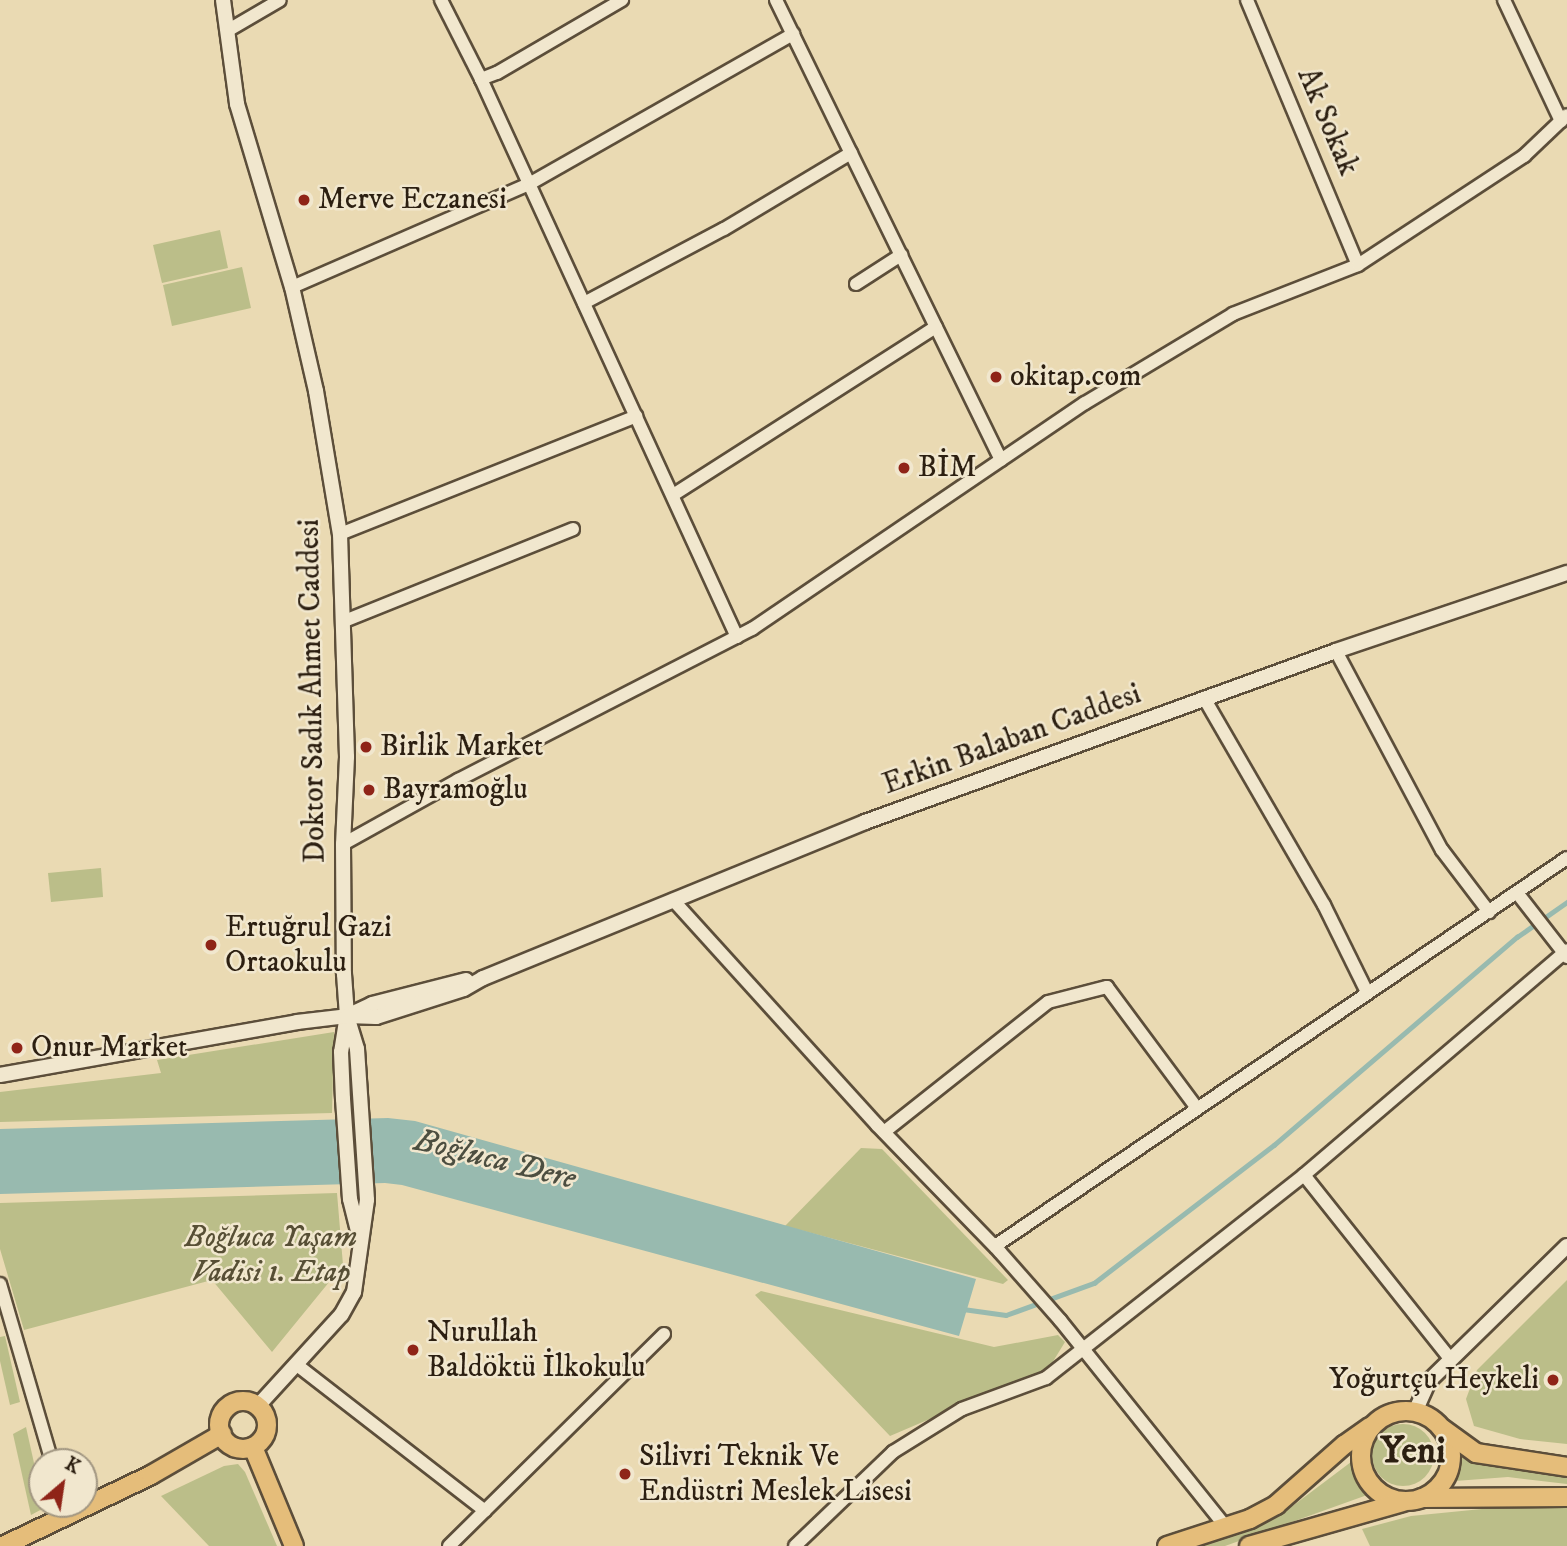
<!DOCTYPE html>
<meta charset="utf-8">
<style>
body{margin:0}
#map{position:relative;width:1567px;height:1546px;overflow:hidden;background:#eadab3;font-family:"IM FELL DW Pica",serif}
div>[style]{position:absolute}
.green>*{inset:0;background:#bbbe89}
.round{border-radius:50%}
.water>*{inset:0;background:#98baaf}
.stream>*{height:4.5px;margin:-2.25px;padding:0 2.25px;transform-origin:2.25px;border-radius:2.25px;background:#98baaf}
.roads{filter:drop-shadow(2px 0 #5c4e3a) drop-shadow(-2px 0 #5c4e3a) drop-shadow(0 2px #5c4e3a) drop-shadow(0 -2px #5c4e3a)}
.minor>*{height:12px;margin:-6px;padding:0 6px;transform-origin:6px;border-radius:6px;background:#f1e7ce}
.tertiary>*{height:14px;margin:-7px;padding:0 7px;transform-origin:7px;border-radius:7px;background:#f1e7ce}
.primary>*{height:18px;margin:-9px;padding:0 9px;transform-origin:9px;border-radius:9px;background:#e5bd7a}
.primary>.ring{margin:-9px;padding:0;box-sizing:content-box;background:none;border:18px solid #e5bd7a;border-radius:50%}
.dots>*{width:19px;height:19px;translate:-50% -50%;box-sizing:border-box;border:4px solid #f1e7ce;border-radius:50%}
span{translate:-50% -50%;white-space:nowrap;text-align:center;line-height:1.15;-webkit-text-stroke:5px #f1e7ce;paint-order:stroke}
.street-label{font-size:30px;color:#2c1f11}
.poi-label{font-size:30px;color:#2c1f11}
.left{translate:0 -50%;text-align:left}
.right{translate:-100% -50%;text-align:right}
.park-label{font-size:30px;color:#574f35;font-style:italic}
.water-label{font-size:32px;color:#4c4e40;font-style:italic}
.district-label{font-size:37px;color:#2c1f11;font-weight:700}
.north{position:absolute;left:28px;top:1448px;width:70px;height:70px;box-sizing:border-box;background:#f1e7ce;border:2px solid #a29782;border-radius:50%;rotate:29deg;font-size:19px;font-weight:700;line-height:28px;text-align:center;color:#2c1f11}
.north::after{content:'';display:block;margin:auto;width:24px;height:32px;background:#8f2418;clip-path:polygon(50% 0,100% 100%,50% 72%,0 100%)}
</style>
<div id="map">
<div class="green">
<i style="clip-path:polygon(220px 230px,228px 268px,162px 283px,153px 245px)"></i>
<i style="clip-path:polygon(242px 267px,251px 308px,172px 326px,163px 285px)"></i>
<i style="clip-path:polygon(101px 868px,103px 897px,51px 902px,48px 873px)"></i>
<i style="clip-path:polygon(334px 1032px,332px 1113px,0 1122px,0 1092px,161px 1073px,157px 1060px)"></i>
<i style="clip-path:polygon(861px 1148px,882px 1149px,1008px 1280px,1003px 1284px,785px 1226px)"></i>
<i style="clip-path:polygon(337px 1193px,343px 1265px,272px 1352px,212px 1280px,24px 1330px,0 1249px,0 1203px)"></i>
<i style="clip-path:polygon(1567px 1280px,1567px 1444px,1520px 1439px,1474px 1426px,1466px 1399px,1477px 1370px)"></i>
<i style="clip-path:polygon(761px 1291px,994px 1347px,1058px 1335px,1065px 1342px,1049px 1368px,890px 1436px,755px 1295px)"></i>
<i style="clip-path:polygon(5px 1336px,20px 1402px,10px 1405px,0 1361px,0 1337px)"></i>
<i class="round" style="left:1372px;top:1424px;width:62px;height:62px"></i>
<i style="clip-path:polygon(26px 1427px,44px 1508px,31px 1515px,13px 1434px)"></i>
<i style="clip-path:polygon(1460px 1456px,1506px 1469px,1567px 1476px,1567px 1484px,1508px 1477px,1455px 1481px)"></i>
<i style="clip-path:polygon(1351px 1462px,1356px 1477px,1370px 1494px,1225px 1546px,1198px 1546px,1278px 1517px)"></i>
<i style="clip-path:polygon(238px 1464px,245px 1472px,277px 1546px,209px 1546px,161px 1496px,224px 1466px)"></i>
<i style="clip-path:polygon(1512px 1506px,1567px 1508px,1567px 1546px,1370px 1546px,1362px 1529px,1411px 1516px)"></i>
</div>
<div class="water">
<i style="clip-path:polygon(388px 1118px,415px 1121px,976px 1279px,959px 1336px,402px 1185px,385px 1183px,0 1194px,0 1129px)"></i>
</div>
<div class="stream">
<i style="left:963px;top:1309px;width:43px;rotate:7.9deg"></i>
<i style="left:1006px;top:1315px;width:94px;rotate:-20deg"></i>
<i style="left:1094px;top:1283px;width:227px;rotate:-37.5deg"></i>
<i style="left:1274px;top:1145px;width:320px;rotate:-40.6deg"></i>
<i style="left:1517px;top:937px;width:61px;rotate:-35deg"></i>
</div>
<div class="roads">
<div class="minor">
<i style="left:441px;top:0;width:89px;rotate:63.1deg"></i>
<i style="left:481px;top:79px;width:614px;rotate:65.36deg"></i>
<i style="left:776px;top:0;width:512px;rotate:63.94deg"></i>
<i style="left:1247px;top:0;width:287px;rotate:67.3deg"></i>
<i style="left:1504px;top:0;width:134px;rotate:64.8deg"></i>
<i style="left:227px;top:31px;width:61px;rotate:-30.3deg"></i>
<i style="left:481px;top:79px;width:17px;rotate:-21deg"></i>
<i style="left:497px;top:73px;width:145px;rotate:-30.3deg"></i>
<i style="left:856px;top:284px;width:54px;rotate:-32.8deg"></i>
<i style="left:292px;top:287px;width:258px;rotate:-23.5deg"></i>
<i style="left:529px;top:184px;width:304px;rotate:-29.6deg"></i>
<i style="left:584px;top:303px;width:158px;rotate:-27.9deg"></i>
<i style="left:724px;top:229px;width:148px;rotate:-30.9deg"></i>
<i style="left:673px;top:495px;width:312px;rotate:-32.6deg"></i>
<i style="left:340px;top:534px;width:319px;rotate:-21.7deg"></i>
<i style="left:342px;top:622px;width:249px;rotate:-21.9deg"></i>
<i style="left:1336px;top:651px;width:225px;rotate:62deg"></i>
<i style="left:1442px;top:850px;width:78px;rotate:52.8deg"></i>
<i style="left:1204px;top:698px;width:239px;rotate:59.9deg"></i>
<i style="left:1324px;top:905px;width:97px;rotate:63.7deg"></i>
<i style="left:343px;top:844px;width:132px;rotate:-29.1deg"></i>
<i style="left:458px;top:780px;width:331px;rotate:-27.2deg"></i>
<i style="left:752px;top:629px;width:402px;rotate:-34.2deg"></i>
<i style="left:1085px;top:403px;width:173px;rotate:-31deg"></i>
<i style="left:1233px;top:314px;width:134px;rotate:-21.4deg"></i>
<i style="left:1358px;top:265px;width:199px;rotate:-33.3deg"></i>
<i style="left:1524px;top:156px;width:59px;rotate:-43.6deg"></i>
<i style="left:1518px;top:894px;width:80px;rotate:52.1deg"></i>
<i style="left:673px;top:900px;width:304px;rotate:47.8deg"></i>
<i style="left:877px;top:1125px;width:177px;rotate:45.9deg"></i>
<i style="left:1000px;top:1252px;width:91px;rotate:48.6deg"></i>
<i style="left:1060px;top:1320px;width:265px;rotate:51.3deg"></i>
<i style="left:884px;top:1132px;width:209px;rotate:-38.4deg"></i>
<i style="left:1048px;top:1002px;width:61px;rotate:-14.3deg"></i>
<i style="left:1107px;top:987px;width:151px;rotate:53.4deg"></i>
<i style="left:1304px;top:1175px;width:236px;rotate:51.5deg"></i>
<i style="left:995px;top:1246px;width:691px;rotate:-34.15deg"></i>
<i style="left:0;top:1284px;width:185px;rotate:73.7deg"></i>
<i style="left:297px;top:1365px;width:238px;rotate:37.8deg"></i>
<i style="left:449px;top:1546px;width:302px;rotate:-44.6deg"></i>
<i style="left:795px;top:1546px;width:136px;rotate:-43.8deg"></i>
<i style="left:893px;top:1452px;width:81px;rotate:-31.9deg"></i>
<i style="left:962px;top:1409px;width:90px;rotate:-20.3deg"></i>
<i style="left:1046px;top:1378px;width:328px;rotate:-38.2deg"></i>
<i style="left:1304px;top:1175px;width:346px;rotate:-40.5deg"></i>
</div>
<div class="tertiary">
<i style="left:223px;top:0;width:105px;rotate:82.3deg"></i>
<i style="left:237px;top:104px;width:191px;rotate:73.3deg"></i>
<i style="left:292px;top:287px;width:107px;rotate:77deg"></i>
<i style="left:316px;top:391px;width:145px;rotate:80.5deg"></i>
<i style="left:340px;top:534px;width:223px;rotate:88.2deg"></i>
<i style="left:347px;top:757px;width:87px;rotate:92.6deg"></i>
<i style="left:343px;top:844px;width:130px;rotate:89.6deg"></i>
<i style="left:344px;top:974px;width:42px;rotate:85.9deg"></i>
<i style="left:347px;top:1016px;width:34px;rotate:73deg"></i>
<i style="left:357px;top:1049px;width:151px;rotate:86.2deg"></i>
<i style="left:367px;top:1200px;width:93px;rotate:98deg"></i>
<i style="left:354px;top:1292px;width:26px;rotate:119deg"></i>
<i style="left:341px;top:1315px;width:123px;rotate:132.4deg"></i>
<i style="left:351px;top:1014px;width:23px;rotate:-25deg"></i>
<i style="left:372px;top:1004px;width:97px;rotate:-14.3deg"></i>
<i style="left:346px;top:1021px;width:31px;rotate:99deg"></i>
<i style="left:341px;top:1052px;width:47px;rotate:87.6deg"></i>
<i style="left:343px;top:1099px;width:100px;rotate:86deg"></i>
<i style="left:350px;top:1199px;width:38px;rotate:76deg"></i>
<i style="left:0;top:1075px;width:302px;rotate:-10.1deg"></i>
<i style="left:297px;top:1022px;width:50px;rotate:-6.8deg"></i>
<i style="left:347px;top:1016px;width:29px;rotate:2deg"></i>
<i style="left:376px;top:1017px;width:92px;rotate:-17.7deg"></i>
<i style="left:464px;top:989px;width:22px;rotate:-30deg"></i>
<i style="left:483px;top:978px;width:413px;rotate:-22.2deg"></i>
<i style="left:865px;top:822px;width:501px;rotate:-19.95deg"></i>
<i style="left:1336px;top:651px;width:244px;rotate:-18.7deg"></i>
<i style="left:1415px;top:1412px;width:34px;rotate:-66deg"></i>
<i style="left:1429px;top:1381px;width:193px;rotate:-44.4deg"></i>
</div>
<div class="primary">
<i class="ring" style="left:219px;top:1401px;width:30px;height:30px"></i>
<i class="ring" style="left:1361px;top:1411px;width:72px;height:72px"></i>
<i style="left:1443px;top:1429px;width:41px;rotate:36deg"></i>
<i style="left:1476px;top:1453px;width:92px;rotate:8.7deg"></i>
<i style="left:253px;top:1447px;width:107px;rotate:67.5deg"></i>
<i style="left:1422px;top:1498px;width:145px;rotate:-0.4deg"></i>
<i style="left:3px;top:1546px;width:164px;rotate:-25.6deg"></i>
<i style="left:151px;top:1475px;width:82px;rotate:-30deg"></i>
<i style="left:1167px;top:1546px;width:87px;rotate:-18deg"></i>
<i style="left:1250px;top:1519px;width:30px;rotate:-28deg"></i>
<i style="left:1276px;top:1505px;width:91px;rotate:-41.4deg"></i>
<i style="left:1344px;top:1445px;width:32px;rotate:-35deg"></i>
<i style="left:1249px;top:1546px;width:160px;rotate:-15.9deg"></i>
</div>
</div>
<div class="dots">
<i style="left:304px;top:200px;background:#8f2418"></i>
<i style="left:996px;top:377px;background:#8f2418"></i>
<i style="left:904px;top:468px;background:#8f2418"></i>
<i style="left:366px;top:747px;background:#8f2418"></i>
<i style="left:369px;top:790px;background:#8f2418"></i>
<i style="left:211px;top:945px;background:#8f2418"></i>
<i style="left:17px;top:1048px;background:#8f2418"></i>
<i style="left:413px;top:1350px;background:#8f2418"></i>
<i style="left:1553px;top:1380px;background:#8f2418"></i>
<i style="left:625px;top:1474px;background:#8f2418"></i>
</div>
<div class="street-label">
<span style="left:1327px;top:122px;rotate:67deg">Ak Sokak</span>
<span style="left:313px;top:691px;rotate:-91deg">Doktor Sadık Ahmet Caddesi</span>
<span style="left:1012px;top:740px;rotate:-20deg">Erkin Balaban Caddesi</span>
</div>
<div class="poi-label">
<span class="left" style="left:318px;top:200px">Merve Eczanesi</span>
<span class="left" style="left:1010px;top:377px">okitap.com</span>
<span class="left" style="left:918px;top:468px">BİM</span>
<span class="left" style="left:380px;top:747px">Birlik Market</span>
<span class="left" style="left:383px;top:790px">Bayramoğlu</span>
<span class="left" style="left:225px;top:945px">Ertuğrul Gazi<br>Ortaokulu</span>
<span class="left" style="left:31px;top:1048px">Onur Market</span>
<span class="left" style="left:427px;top:1350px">Nurullah<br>Baldöktü İlkokulu</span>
<span class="right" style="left:1539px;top:1380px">Yoğurtçu Heykeli</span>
<span class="left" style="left:639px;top:1474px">Silivri Teknik Ve<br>Endüstri Meslek Lisesi</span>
</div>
<div class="park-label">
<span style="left:271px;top:1255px">Boğluca Yaşam<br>Vadisi 1. Etap</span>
</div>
<div class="water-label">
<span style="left:495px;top:1160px;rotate:14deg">Boğluca Dere</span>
</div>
<div class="district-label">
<span style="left:1413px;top:1452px">Yeni</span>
</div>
<div class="north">K</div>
</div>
